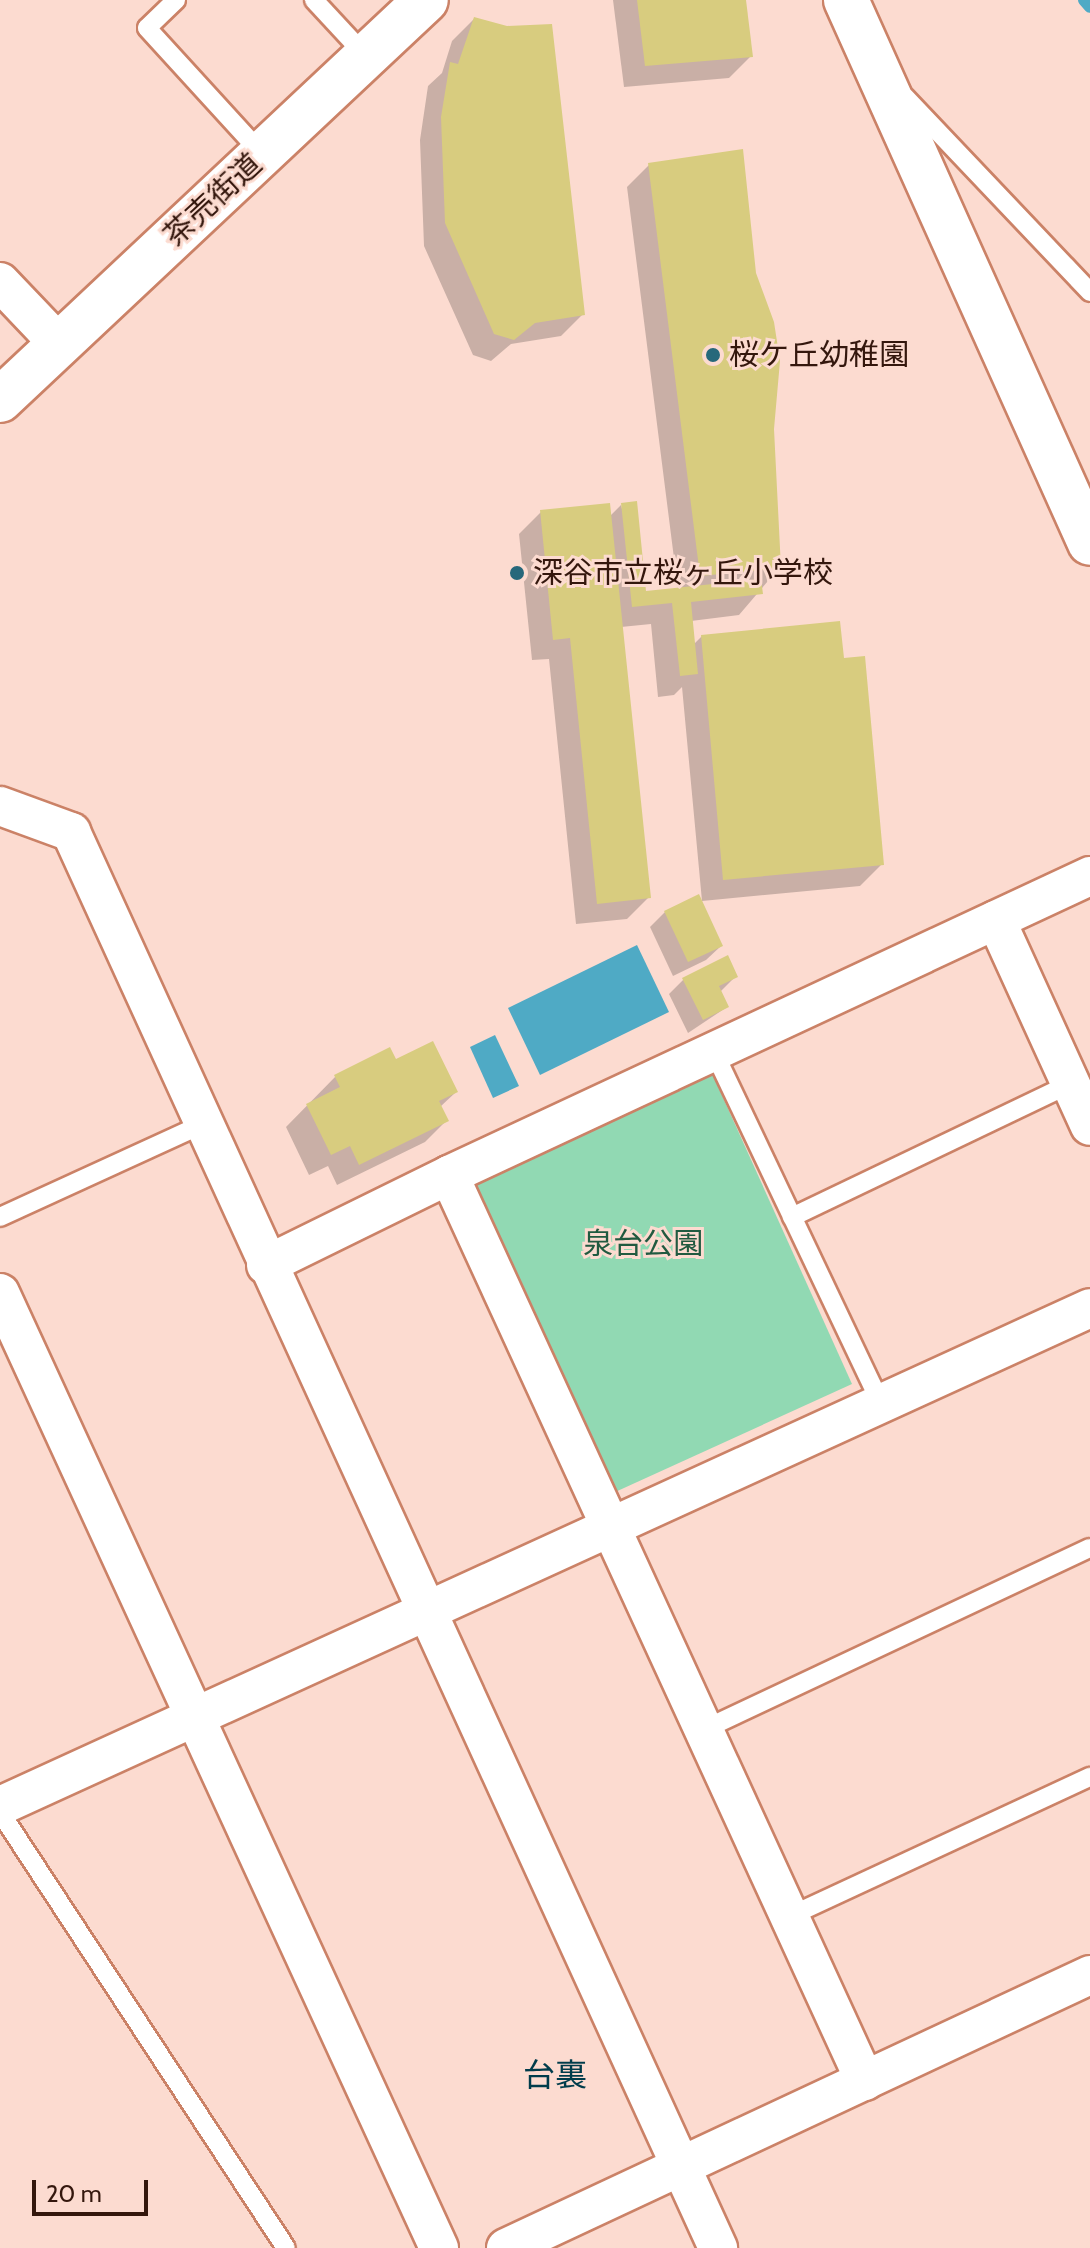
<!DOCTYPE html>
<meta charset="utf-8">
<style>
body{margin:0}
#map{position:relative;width:1090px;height:2248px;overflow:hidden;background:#fcdbd0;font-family:Cabin,"Noto Sans JP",sans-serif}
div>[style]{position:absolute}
.green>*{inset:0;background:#91d9b3}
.water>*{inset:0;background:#4faac5}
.shadow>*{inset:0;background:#0003}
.stream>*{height:12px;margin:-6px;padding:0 6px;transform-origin:6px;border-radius:6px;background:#4faac5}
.building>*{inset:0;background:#d8cc7f}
.roads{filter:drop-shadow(2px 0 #cb8267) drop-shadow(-2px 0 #cb8267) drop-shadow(0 2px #cb8267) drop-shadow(0 -2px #cb8267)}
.service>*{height:18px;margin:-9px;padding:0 9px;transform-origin:9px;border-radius:9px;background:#fff}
.minor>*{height:38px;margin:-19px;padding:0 19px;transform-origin:19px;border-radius:19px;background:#fff}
.tertiary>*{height:44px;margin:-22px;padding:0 22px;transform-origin:22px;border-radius:22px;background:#fff}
.dots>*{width:22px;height:22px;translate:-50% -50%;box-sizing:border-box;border:4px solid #fcdbd0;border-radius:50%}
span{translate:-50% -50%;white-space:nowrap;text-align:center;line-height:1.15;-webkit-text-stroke:6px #fcdbd0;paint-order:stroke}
.street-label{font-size:30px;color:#34170d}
.poi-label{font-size:30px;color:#34170d}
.left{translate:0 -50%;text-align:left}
.park-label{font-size:30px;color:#215a40}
.neighbourhood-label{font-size:32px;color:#003c4b}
.scale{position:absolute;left:32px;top:2180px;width:116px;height:36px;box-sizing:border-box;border:4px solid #34170d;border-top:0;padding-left:10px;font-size:24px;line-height:28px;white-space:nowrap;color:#34170d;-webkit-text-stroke:6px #fcdbd0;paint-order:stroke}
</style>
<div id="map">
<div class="green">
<i style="clip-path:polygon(707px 1062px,852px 1384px,613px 1493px,466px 1183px)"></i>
</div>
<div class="water">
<i style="clip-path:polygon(637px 945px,669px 1012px,540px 1075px,508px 1008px)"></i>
<i style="clip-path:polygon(495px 1035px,519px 1086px,493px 1098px,470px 1047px)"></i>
</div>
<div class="shadow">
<i style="clip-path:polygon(613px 0,744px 0,751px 56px,729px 78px,624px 87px)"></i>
<i style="clip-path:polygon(474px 19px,582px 315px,561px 336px,511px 344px,491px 361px,473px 355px,424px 246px,420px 140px,428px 86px,442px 73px,452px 41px)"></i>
<i style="clip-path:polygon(649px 165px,772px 429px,779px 568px,739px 615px,691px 621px,693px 645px,702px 636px,842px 661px,881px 865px,860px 886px,702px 901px,682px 687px,674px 695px,658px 697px,651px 624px,621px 627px,649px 897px,627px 919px,576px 924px,549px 659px,532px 660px,519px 534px,541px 512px,609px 517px,621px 505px,644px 593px,678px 590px,627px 187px)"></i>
<i style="clip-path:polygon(665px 912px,721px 946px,706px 960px,673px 976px,650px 927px)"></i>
<i style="clip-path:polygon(736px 976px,720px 992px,727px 1007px,688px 1033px,669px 994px,684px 979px)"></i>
<i style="clip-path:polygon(395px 1062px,456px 1092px,440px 1107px,446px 1121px,425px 1142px,337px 1185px,328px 1166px,309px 1175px,286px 1127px,335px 1077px)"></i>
</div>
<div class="stream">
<i style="left:1084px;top:0;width:9px;rotate:49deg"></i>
</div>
<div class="building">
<i style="clip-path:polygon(637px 0,746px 0,753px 57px,645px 66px)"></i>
<i style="clip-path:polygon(474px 17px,507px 26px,552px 24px,585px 315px,535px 323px,514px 340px,494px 334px,445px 223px,441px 117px,450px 62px,458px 64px)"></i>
<i style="clip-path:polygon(743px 149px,756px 273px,774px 322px,780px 361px,774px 429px,781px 568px,700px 576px,648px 163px)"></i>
<i style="clip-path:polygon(637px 501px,646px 591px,761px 579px,763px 594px,691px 602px,698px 674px,680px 676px,672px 603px,632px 607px,621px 503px)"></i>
<i style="clip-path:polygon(610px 503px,651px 898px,597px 904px,570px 638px,553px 640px,540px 510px)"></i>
<i style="clip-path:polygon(840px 621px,844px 658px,865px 656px,884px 865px,723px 880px,701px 635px)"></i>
<i style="clip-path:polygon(699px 894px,723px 946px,688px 962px,664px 911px)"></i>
<i style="clip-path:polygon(728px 955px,738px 977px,719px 986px,729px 1007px,703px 1020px,682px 978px)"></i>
<i style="clip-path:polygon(433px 1041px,458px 1092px,439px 1101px,449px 1121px,359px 1165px,350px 1146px,331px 1155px,306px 1104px,340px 1087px,334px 1075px,390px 1047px,396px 1059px)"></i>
</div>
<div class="roads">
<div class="service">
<i style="left:176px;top:0;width:40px;rotate:136deg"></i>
<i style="left:147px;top:28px;width:171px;rotate:47.6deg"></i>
<i style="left:314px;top:0;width:76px;rotate:47.1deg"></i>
<i style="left:905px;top:97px;width:269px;rotate:46.5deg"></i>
<i style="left:713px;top:1050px;width:392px;rotate:64.6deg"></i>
<i style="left:0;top:1217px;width:223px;rotate:-24.6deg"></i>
<i style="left:792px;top:1217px;width:308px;rotate:-25.6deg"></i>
<i style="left:705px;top:1729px;width:425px;rotate:-25.2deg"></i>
<i style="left:0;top:1812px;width:521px;rotate:56.74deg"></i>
<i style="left:790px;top:1916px;width:331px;rotate:-24.9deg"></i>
</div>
<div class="minor">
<i style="left:0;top:282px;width:84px;rotate:46.4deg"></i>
<i style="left:0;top:806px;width:76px;rotate:20.1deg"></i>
<i style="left:71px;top:832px;width:1557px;rotate:65.44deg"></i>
<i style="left:996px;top:920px;width:226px;rotate:65.5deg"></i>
<i style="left:449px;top:1175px;width:997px;rotate:65.34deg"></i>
<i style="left:266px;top:1265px;width:204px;rotate:-26.2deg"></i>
<i style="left:449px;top:1175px;width:707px;rotate:-25.01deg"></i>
<i style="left:0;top:1293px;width:1051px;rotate:65.31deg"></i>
<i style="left:0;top:1806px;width:1198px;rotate:-24.55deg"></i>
<i style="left:506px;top:2248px;width:645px;rotate:-25.05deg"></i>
</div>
<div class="tertiary">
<i style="left:846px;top:0;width:595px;rotate:65.8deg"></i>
<i style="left:0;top:400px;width:584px;rotate:-43.2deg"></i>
</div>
</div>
<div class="dots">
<i style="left:713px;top:355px;background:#27687b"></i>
<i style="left:517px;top:573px;background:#27687b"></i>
</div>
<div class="street-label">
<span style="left:213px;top:200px;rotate:-43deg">茶売街道</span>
</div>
<div class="poi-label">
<span class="left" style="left:729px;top:355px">桜ケ丘幼稚園</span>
<span class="left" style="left:533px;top:573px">深谷市立桜ヶ丘小学校</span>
</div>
<div class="park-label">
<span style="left:643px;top:1244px">泉台公園</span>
</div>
<div class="neighbourhood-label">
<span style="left:555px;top:2075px">台裏</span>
</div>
<div class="scale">20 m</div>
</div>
